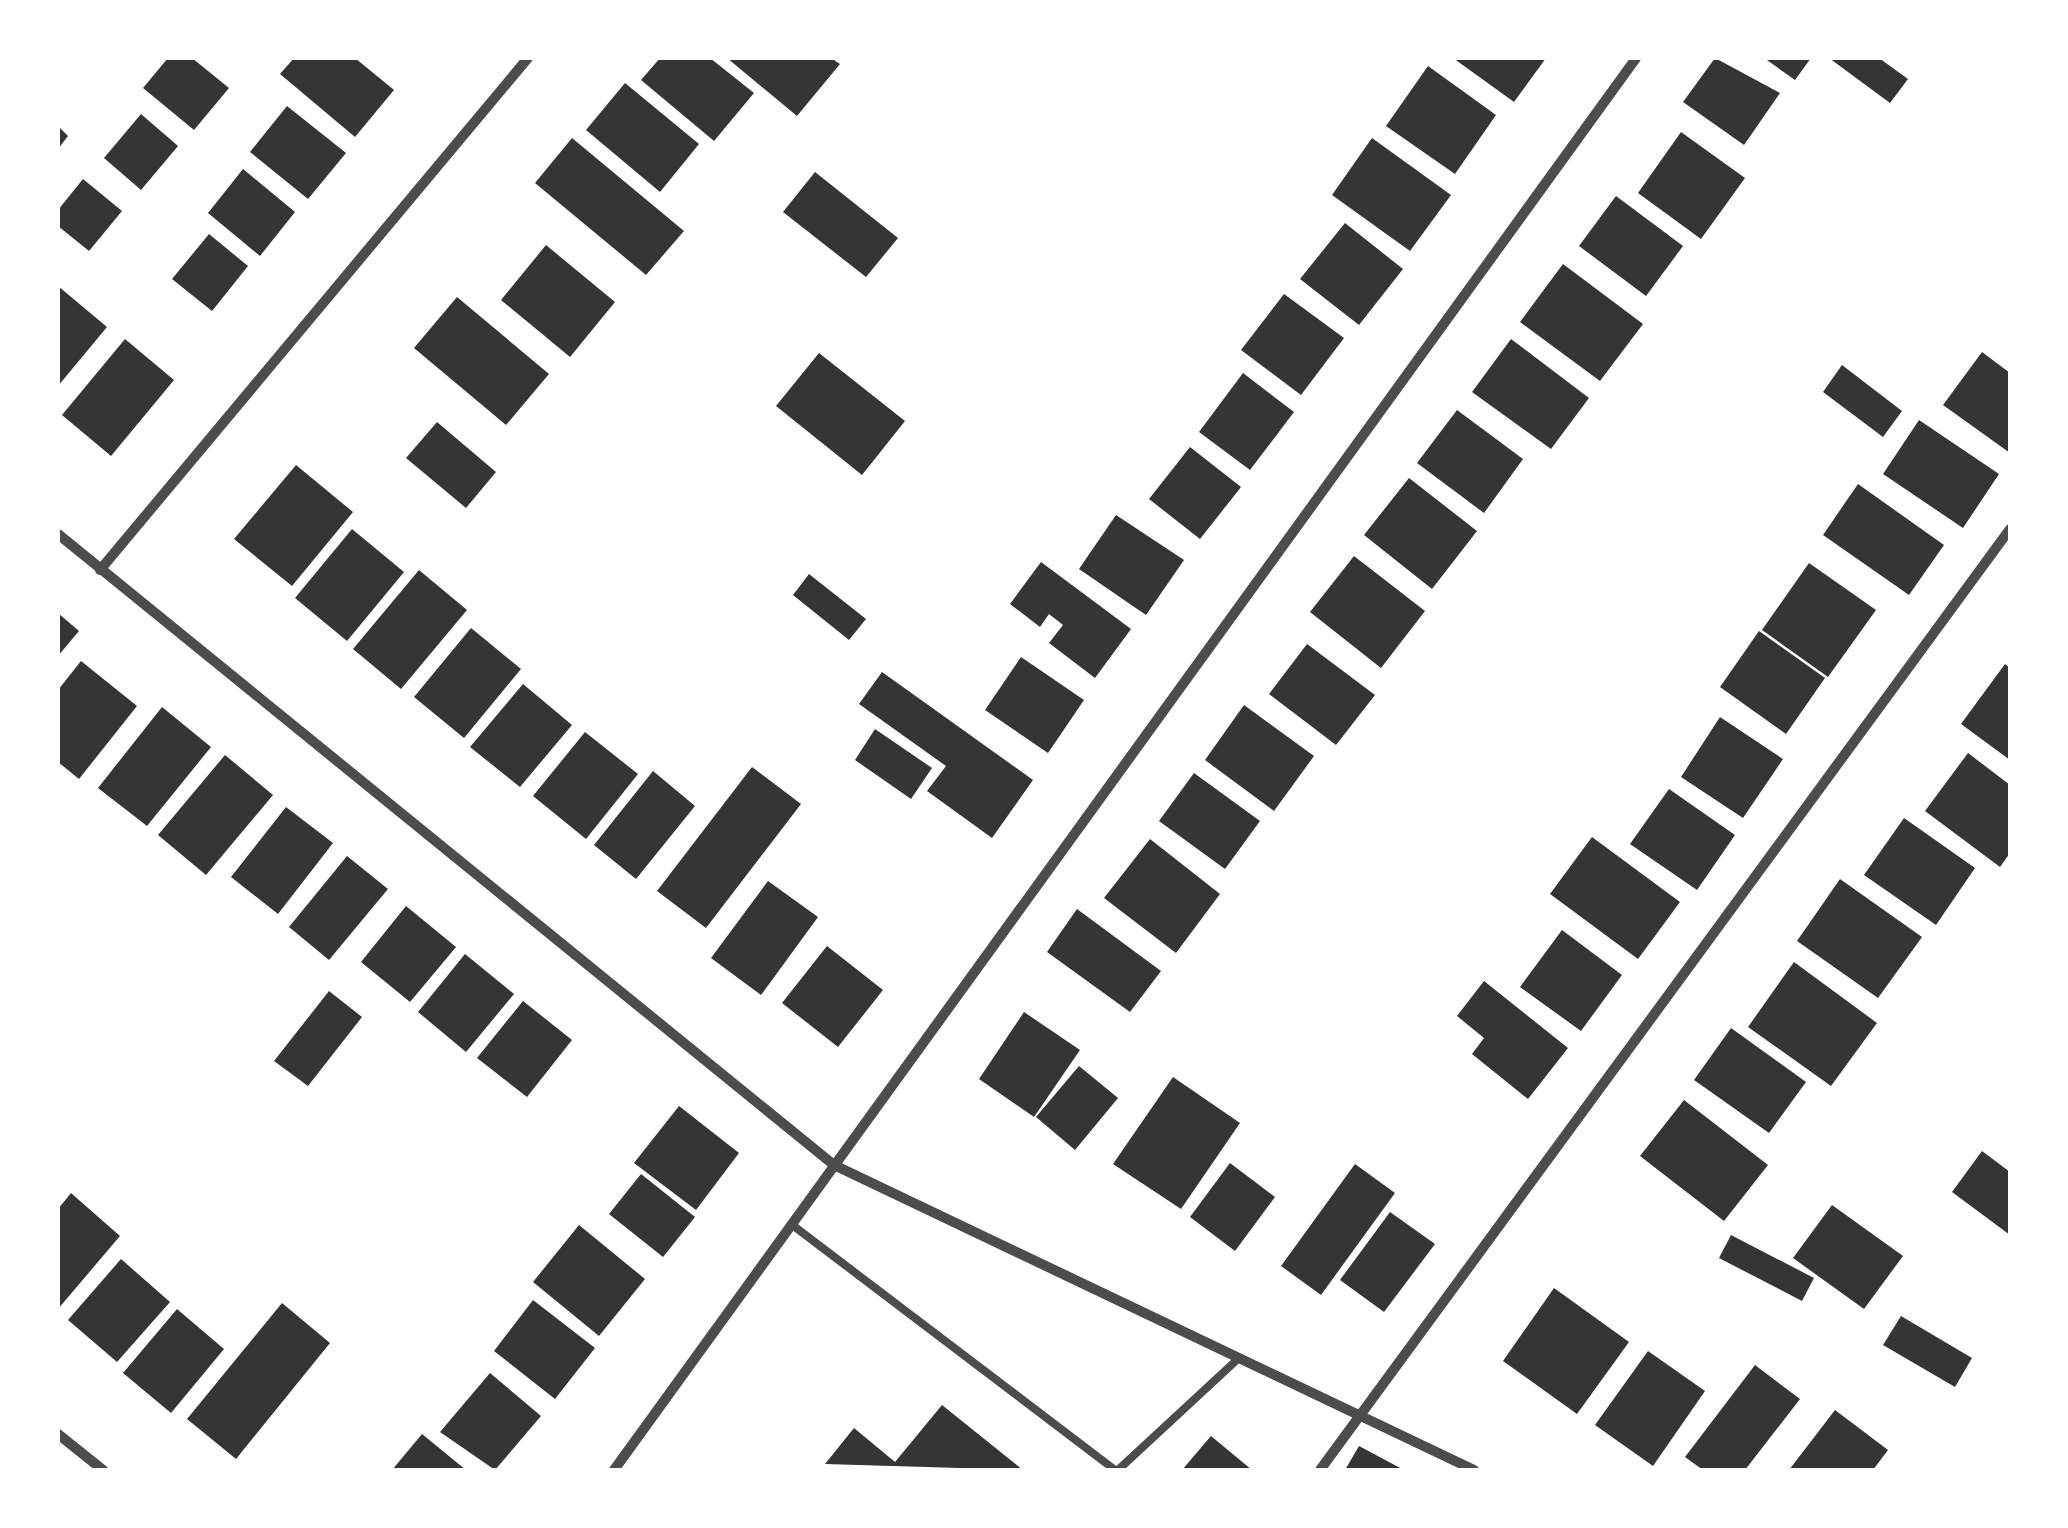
<!DOCTYPE html>
<style>
body{margin:0}
#map{position:relative;width:2068px;height:1528px;overflow:hidden;background:#fff;font-family:Rubik,sans-serif}
div>[style]{position:absolute}
.building>*{inset:0;background:#353535}
.service>*{height:8px;margin:-4px;padding:0 4px;transform-origin:4px;border-radius:4px;background:#4c4c4c}
.minor>*{height:10px;margin:-5px;padding:0 5px;transform-origin:5px;border-radius:5px;background:#4c4c4c}
span{translate:-50% -50%;white-space:nowrap;text-align:center;line-height:1.15;-webkit-text-stroke:10px #fff;paint-order:stroke}
.frame{position:absolute;inset:0;border:60px solid #fff;pointer-events:none}
</style>
<div id="map">
<div class="building">
<i style="clip-path:polygon(168px 58px,192px 58px,229px 88px,194px 130px,143px 88px)"></i>
<i style="clip-path:polygon(294px 58px,355px 58px,394px 90px,355px 137px,280px 74px)"></i>
<i style="clip-path:polygon(660px 58px,710px 58px,754px 93px,714px 141px,641px 80px)"></i>
<i style="clip-path:polygon(727px 58px,831px 58px,840px 64px,797px 116px)"></i>
<i style="clip-path:polygon(1453px 58px,1546px 58px,1514px 102px)"></i>
<i style="clip-path:polygon(1715px 58px,1780px 93px,1744px 145px,1683px 102px)"></i>
<i style="clip-path:polygon(1764px 58px,1811px 58px,1795px 80px)"></i>
<i style="clip-path:polygon(1829px 58px,1879px 58px,1908px 79px,1890px 103px)"></i>
<i style="clip-path:polygon(1428px 66px,1496px 115px,1455px 174px,1386px 126px)"></i>
<i style="clip-path:polygon(625px 83px,699px 144px,660px 192px,586px 130px)"></i>
<i style="clip-path:polygon(287px 106px,346px 153px,308px 199px,250px 152px)"></i>
<i style="clip-path:polygon(141px 114px,178px 146px,141px 190px,104px 158px)"></i>
<i style="clip-path:polygon(58px 126px,68px 136px,58px 149px)"></i>
<i style="clip-path:polygon(1681px 132px,1745px 178px,1701px 239px,1638px 193px)"></i>
<i style="clip-path:polygon(572px 138px,684px 231px,646px 275px,535px 183px)"></i>
<i style="clip-path:polygon(1372px 138px,1451px 195px,1410px 251px,1332px 195px)"></i>
<i style="clip-path:polygon(243px 169px,295px 212px,260px 256px,208px 213px)"></i>
<i style="clip-path:polygon(815px 172px,898px 238px,866px 277px,783px 212px)"></i>
<i style="clip-path:polygon(83px 179px,122px 211px,89px 251px,58px 226px,58px 210px)"></i>
<i style="clip-path:polygon(1616px 196px,1683px 246px,1646px 296px,1579px 246px)"></i>
<i style="clip-path:polygon(1345px 223px,1403px 269px,1359px 325px,1300px 279px)"></i>
<i style="clip-path:polygon(209px 234px,248px 266px,212px 311px,172px 279px)"></i>
<i style="clip-path:polygon(546px 245px,615px 302px,570px 357px,501px 300px)"></i>
<i style="clip-path:polygon(1563px 264px,1643px 324px,1600px 381px,1520px 322px)"></i>
<i style="clip-path:polygon(58px 286px,107px 327px,58px 386px)"></i>
<i style="clip-path:polygon(1284px 294px,1344px 338px,1301px 395px,1241px 350px)"></i>
<i style="clip-path:polygon(457px 297px,549px 374px,506px 425px,414px 348px)"></i>
<i style="clip-path:polygon(125px 339px,174px 380px,111px 456px,62px 415px)"></i>
<i style="clip-path:polygon(1511px 339px,1589px 398px,1551px 449px,1472px 392px)"></i>
<i style="clip-path:polygon(1982px 352px,2010px 373px,2010px 453px,1943px 405px)"></i>
<i style="clip-path:polygon(819px 353px,905px 421px,862px 475px,776px 406px)"></i>
<i style="clip-path:polygon(1842px 365px,1902px 411px,1883px 437px,1823px 392px)"></i>
<i style="clip-path:polygon(1243px 373px,1294px 412px,1250px 470px,1199px 432px)"></i>
<i style="clip-path:polygon(1457px 410px,1523px 459px,1484px 513px,1417px 463px)"></i>
<i style="clip-path:polygon(1919px 420px,1999px 474px,1963px 528px,1883px 474px)"></i>
<i style="clip-path:polygon(437px 422px,496px 472px,466px 508px,406px 458px)"></i>
<i style="clip-path:polygon(1190px 447px,1241px 487px,1200px 539px,1149px 499px)"></i>
<i style="clip-path:polygon(296px 465px,353px 512px,292px 586px,234px 539px)"></i>
<i style="clip-path:polygon(1409px 478px,1477px 531px,1432px 589px,1364px 535px)"></i>
<i style="clip-path:polygon(1858px 484px,1944px 545px,1909px 595px,1823px 535px)"></i>
<i style="clip-path:polygon(1116px 515px,1184px 560px,1146px 615px,1079px 569px)"></i>
<i style="clip-path:polygon(352px 529px,404px 572px,347px 641px,295px 598px)"></i>
<i style="clip-path:polygon(1354px 556px,1425px 611px,1381px 668px,1310px 612px)"></i>
<i style="clip-path:polygon(1041px 562px,1131px 629px,1095px 678px,1049px 643px,1063px 625px,1049px 614px,1040px 627px,1010px 604px)"></i>
<i style="clip-path:polygon(1809px 563px,1876px 610px,1828px 677px,1762px 630px)"></i>
<i style="clip-path:polygon(419px 570px,467px 610px,401px 689px,353px 649px)"></i>
<i style="clip-path:polygon(809px 574px,866px 619px,849px 640px,793px 595px)"></i>
<i style="clip-path:polygon(58px 613px,79px 631px,58px 656px)"></i>
<i style="clip-path:polygon(471px 628px,521px 669px,464px 738px,414px 697px)"></i>
<i style="clip-path:polygon(1759px 631px,1825px 678px,1786px 734px,1720px 687px)"></i>
<i style="clip-path:polygon(1307px 644px,1375px 695px,1336px 745px,1269px 694px)"></i>
<i style="clip-path:polygon(1021px 657px,1084px 700px,1048px 753px,985px 710px)"></i>
<i style="clip-path:polygon(81px 661px,137px 706px,79px 779px,58px 762px,58px 690px)"></i>
<i style="clip-path:polygon(2005px 664px,2010px 668px,2010px 760px,1961px 724px)"></i>
<i style="clip-path:polygon(882px 672px,1033px 780px,992px 838px,927px 791px,946px 766px,859px 704px)"></i>
<i style="clip-path:polygon(523px 684px,572px 725px,520px 787px,470px 747px)"></i>
<i style="clip-path:polygon(1244px 705px,1314px 756px,1274px 811px,1205px 760px)"></i>
<i style="clip-path:polygon(162px 707px,211px 747px,147px 826px,98px 788px)"></i>
<i style="clip-path:polygon(1720px 717px,1783px 759px,1743px 818px,1681px 777px)"></i>
<i style="clip-path:polygon(875px 729px,932px 768px,911px 799px,855px 760px)"></i>
<i style="clip-path:polygon(585px 732px,638px 774px,586px 839px,533px 796px)"></i>
<i style="clip-path:polygon(1968px 753px,2010px 785px,2010px 853px,2000px 867px,1925px 811px)"></i>
<i style="clip-path:polygon(225px 755px,273px 795px,206px 875px,158px 835px)"></i>
<i style="clip-path:polygon(752px 767px,801px 804px,706px 928px,657px 891px)"></i>
<i style="clip-path:polygon(653px 771px,695px 806px,636px 879px,594px 845px)"></i>
<i style="clip-path:polygon(1194px 773px,1260px 821px,1225px 869px,1159px 821px)"></i>
<i style="clip-path:polygon(1669px 789px,1735px 835px,1697px 890px,1630px 844px)"></i>
<i style="clip-path:polygon(286px 807px,333px 843px,278px 914px,231px 877px)"></i>
<i style="clip-path:polygon(1904px 818px,1975px 868px,1936px 925px,1864px 875px)"></i>
<i style="clip-path:polygon(1592px 837px,1680px 902px,1638px 959px,1550px 894px)"></i>
<i style="clip-path:polygon(1150px 839px,1220px 894px,1176px 953px,1104px 898px)"></i>
<i style="clip-path:polygon(347px 856px,388px 889px,329px 960px,289px 927px)"></i>
<i style="clip-path:polygon(1840px 879px,1922px 937px,1878px 998px,1797px 941px)"></i>
<i style="clip-path:polygon(768px 881px,818px 917px,761px 995px,711px 958px)"></i>
<i style="clip-path:polygon(406px 906px,456px 947px,410px 1002px,361px 962px)"></i>
<i style="clip-path:polygon(1077px 909px,1161px 971px,1130px 1012px,1047px 952px)"></i>
<i style="clip-path:polygon(1562px 930px,1622px 975px,1581px 1031px,1520px 987px)"></i>
<i style="clip-path:polygon(827px 946px,883px 990px,838px 1047px,782px 1003px)"></i>
<i style="clip-path:polygon(465px 954px,514px 994px,466px 1052px,418px 1012px)"></i>
<i style="clip-path:polygon(1794px 962px,1877px 1023px,1831px 1086px,1748px 1027px)"></i>
<i style="clip-path:polygon(1484px 981px,1568px 1048px,1528px 1099px,1472px 1054px,1484px 1038px,1457px 1016px)"></i>
<i style="clip-path:polygon(329px 991px,362px 1017px,308px 1086px,274px 1061px)"></i>
<i style="clip-path:polygon(523px 1001px,572px 1040px,527px 1097px,477px 1058px)"></i>
<i style="clip-path:polygon(1024px 1012px,1080px 1050px,1034px 1117px,979px 1079px)"></i>
<i style="clip-path:polygon(1731px 1028px,1806px 1082px,1769px 1133px,1694px 1080px)"></i>
<i style="clip-path:polygon(1079px 1066px,1118px 1098px,1075px 1150px,1036px 1117px)"></i>
<i style="clip-path:polygon(1173px 1077px,1240px 1123px,1181px 1209px,1113px 1164px)"></i>
<i style="clip-path:polygon(1684px 1100px,1768px 1165px,1724px 1221px,1640px 1156px)"></i>
<i style="clip-path:polygon(679px 1106px,739px 1153px,696px 1210px,634px 1163px)"></i>
<i style="clip-path:polygon(1982px 1151px,2010px 1172px,2010px 1235px,1952px 1192px)"></i>
<i style="clip-path:polygon(1230px 1163px,1275px 1197px,1235px 1251px,1190px 1217px)"></i>
<i style="clip-path:polygon(1355px 1164px,1395px 1193px,1321px 1295px,1281px 1266px)"></i>
<i style="clip-path:polygon(641px 1174px,695px 1217px,663px 1257px,609px 1214px)"></i>
<i style="clip-path:polygon(71px 1193px,120px 1236px,58px 1309px,58px 1209px)"></i>
<i style="clip-path:polygon(1832px 1205px,1903px 1256px,1864px 1309px,1793px 1258px)"></i>
<i style="clip-path:polygon(1390px 1212px,1435px 1244px,1384px 1312px,1340px 1280px)"></i>
<i style="clip-path:polygon(579px 1225px,645px 1279px,599px 1336px,533px 1282px)"></i>
<i style="clip-path:polygon(1731px 1235px,1814px 1278px,1802px 1301px,1719px 1258px)"></i>
<i style="clip-path:polygon(121px 1259px,170px 1302px,117px 1362px,68px 1320px)"></i>
<i style="clip-path:polygon(1554px 1288px,1629px 1342px,1577px 1414px,1503px 1361px)"></i>
<i style="clip-path:polygon(533px 1300px,595px 1348px,555px 1399px,494px 1351px)"></i>
<i style="clip-path:polygon(282px 1303px,330px 1343px,236px 1459px,187px 1419px)"></i>
<i style="clip-path:polygon(177px 1309px,224px 1349px,171px 1413px,123px 1373px)"></i>
<i style="clip-path:polygon(1901px 1316px,1972px 1358px,1955px 1387px,1883px 1345px)"></i>
<i style="clip-path:polygon(1648px 1351px,1705px 1391px,1653px 1466px,1595px 1425px)"></i>
<i style="clip-path:polygon(1755px 1365px,1800px 1399px,1745px 1470px,1703px 1470px,1685px 1457px)"></i>
<i style="clip-path:polygon(490px 1373px,541px 1416px,495px 1470px,440px 1432px)"></i>
<i style="clip-path:polygon(942px 1405px,1023px 1470px,825px 1464px,854px 1428px,895px 1462px)"></i>
<i style="clip-path:polygon(1835px 1410px,1888px 1450px,1873px 1470px,1789px 1470px)"></i>
<i style="clip-path:polygon(422px 1434px,466px 1470px,392px 1470px)"></i>
<i style="clip-path:polygon(1211px 1436px,1252px 1470px,1182px 1470px)"></i>
<i style="clip-path:polygon(1359px 1446px,1404px 1470px,1345px 1470px)"></i>
</div>
<div class="service">
<i style="left:791px;top:1224px;width:407px;rotate:37.2deg"></i>
<i style="left:1118px;top:1470px;width:165px;rotate:-42.8deg"></i>
</div>
<div class="minor">
<i style="left:58px;top:534px;width:1000px;rotate:39.12deg"></i>
<i style="left:834px;top:1165px;width:709px;rotate:25.48deg"></i>
<i style="left:100px;top:570px;width:667px;rotate:-50.11deg"></i>
<i style="left:58px;top:1434px;width:58px;rotate:38.7deg"></i>
<i style="left:614px;top:1470px;width:1743px;rotate:-54.1deg"></i>
<i style="left:1320px;top:1470px;width:1167px;rotate:-53.75deg"></i>
</div>
<div class="frame"></div>
</div>
